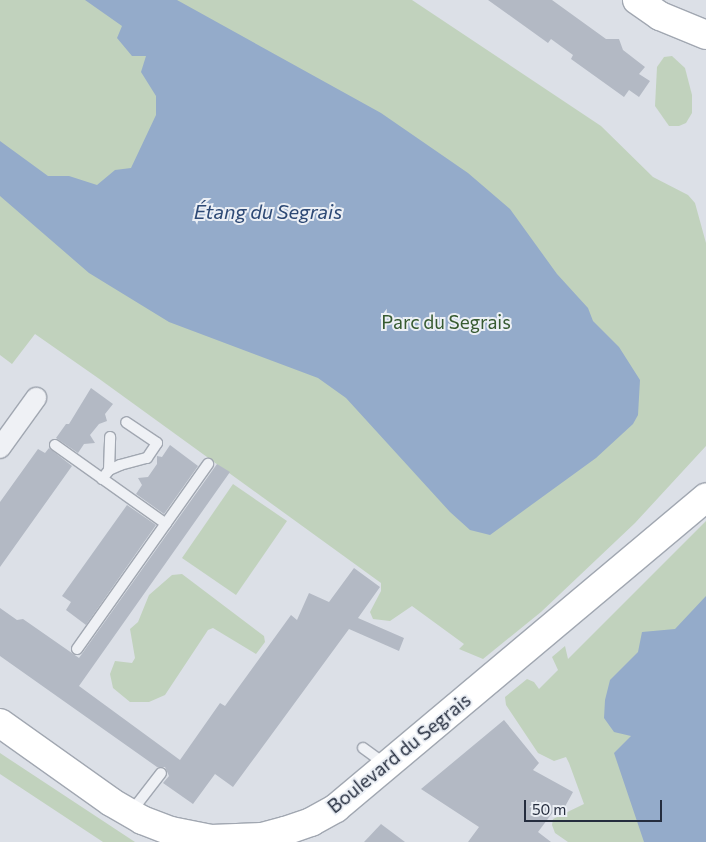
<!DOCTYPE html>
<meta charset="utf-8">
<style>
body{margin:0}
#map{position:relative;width:706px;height:842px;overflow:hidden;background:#dce0e7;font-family:Commissioner,sans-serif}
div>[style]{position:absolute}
.green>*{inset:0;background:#c1d2bd}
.water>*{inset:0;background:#94abca}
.building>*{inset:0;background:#b3b9c4}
.roads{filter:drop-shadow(1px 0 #a1a7b1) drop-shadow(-1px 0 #a1a7b1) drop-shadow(0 1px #a1a7b1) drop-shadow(0 -1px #a1a7b1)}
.lane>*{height:10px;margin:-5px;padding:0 5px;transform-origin:5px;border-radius:5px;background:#eff1f5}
.street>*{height:20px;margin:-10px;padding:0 10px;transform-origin:10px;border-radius:10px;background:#eff1f5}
.secondary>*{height:28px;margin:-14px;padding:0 14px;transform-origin:14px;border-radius:14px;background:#fff}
span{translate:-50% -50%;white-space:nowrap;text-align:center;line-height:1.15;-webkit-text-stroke:4px #ebeff5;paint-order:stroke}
.park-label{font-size:19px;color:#375b31}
.street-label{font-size:19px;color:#252d3e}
.water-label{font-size:20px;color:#2d4975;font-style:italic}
.scale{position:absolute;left:524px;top:800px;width:138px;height:22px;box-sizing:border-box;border:2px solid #252d3e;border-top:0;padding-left:6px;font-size:15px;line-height:18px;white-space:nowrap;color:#252d3e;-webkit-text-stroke:4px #ebeff5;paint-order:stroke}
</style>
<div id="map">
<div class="green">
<i style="clip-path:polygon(0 0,412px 0,601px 126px,653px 177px,688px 195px,695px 203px,706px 243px,706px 446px,635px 523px,541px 612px,483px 659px,459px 649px,464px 644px,412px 606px,390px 621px,373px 619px,370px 612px,381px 591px,381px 583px,98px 378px,35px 334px,12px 364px,0 355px)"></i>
<i style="clip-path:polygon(672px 56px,685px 68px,692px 95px,692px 113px,686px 123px,679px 126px,669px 126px,655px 106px,657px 67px,664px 57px)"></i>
<i style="clip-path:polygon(233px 484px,287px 521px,236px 595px,182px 558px)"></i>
<i style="clip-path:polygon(706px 521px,706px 842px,568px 842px,555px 833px,552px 825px,553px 819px,584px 804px,569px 763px,566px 757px,554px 761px,538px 753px,506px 705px,505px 697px,527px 679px,534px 682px,539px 689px,558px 670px,552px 657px,565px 646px,568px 659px)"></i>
<i style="clip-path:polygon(182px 574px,264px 636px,265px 642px,256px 654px,213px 628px,208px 630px,165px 695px,149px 702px,130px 702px,113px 688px,110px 674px,115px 661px,132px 663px,135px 658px,130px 629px,138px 622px,149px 595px,172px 575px)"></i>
<i style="clip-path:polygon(0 753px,6px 757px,135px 842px,103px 842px,0 774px)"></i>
</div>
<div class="water">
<i style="clip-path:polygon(85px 0,177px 0,381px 113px,468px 173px,510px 209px,557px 274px,588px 308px,593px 321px,619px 347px,640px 380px,638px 415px,633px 424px,596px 458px,490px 535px,470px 530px,450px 512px,346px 398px,318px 378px,169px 322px,89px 273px,0 196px,0 141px,48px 176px,69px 176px,97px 185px,115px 170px,131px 168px,156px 115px,156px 96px,141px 72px,146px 56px,132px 56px,117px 38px,122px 26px)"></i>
<i style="clip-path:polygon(706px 596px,706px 842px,644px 842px,614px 753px,631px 736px,614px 732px,604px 718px,605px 700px,610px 680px,638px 652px,642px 632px,675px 629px)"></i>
</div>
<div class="building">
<i style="clip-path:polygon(488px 0,552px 0,606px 39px,619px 39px,623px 50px,645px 67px,639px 74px,650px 81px,639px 97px,629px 90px,624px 97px,571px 59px,573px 55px,551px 39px,548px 43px)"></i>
<i style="clip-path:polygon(91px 388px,113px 404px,105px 414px,107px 421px,99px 424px,90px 435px,95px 443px,84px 444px,78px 453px,56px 438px,66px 424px,69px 424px)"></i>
<i style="clip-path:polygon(170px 445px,198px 466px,164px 514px,136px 494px,142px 485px,138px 478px,148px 477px,157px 464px,157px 456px,162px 457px)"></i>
<i style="clip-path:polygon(49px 448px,72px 466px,0 567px,0 502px,38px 449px,45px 453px)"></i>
<i style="clip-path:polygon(217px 464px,230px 472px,79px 686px,180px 760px,220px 703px,225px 706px,291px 615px,297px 620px,309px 593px,329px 602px,354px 568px,380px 587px,358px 618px,404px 638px,399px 651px,349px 629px,233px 787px,215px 774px,193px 804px,163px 783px,169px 776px,165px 767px,157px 767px,0 656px,0 608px,17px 620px,23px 619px,79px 658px)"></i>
<i style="clip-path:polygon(127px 505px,156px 525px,86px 625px,66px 610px,71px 602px,62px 596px)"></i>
<i style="clip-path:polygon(504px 720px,539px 763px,533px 770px,573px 792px,562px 812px,556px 808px,538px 832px,551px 842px,468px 842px,479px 827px,421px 789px)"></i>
<i style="clip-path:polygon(381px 824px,405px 842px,364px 842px)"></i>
</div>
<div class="roads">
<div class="lane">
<i style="left:55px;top:445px;width:136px;rotate:35.4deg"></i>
<i style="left:109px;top:470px;width:33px;rotate:-88deg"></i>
<i style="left:102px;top:479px;width:11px;rotate:-52deg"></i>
<i style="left:109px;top:470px;width:12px;rotate:-24deg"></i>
<i style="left:120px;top:465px;width:28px;rotate:-15deg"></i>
<i style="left:147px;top:458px;width:18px;rotate:-56deg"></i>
<i style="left:157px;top:443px;width:37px;rotate:-146deg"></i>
<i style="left:77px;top:649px;width:227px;rotate:-54.7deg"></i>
<i style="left:363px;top:748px;width:29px;rotate:36deg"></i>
<i style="left:131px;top:812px;width:49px;rotate:-52.4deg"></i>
</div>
<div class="street">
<i style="left:0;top:448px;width:62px;rotate:-54.2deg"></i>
</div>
<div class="secondary">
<i style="left:637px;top:0;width:28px;rotate:35deg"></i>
<i style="left:660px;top:16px;width:50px;rotate:22.4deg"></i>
<i style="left:0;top:723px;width:136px;rotate:35.4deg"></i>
<i style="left:111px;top:802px;width:36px;rotate:30deg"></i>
<i style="left:142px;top:820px;width:31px;rotate:21deg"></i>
<i style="left:171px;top:831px;width:41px;rotate:11.3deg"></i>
<i style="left:211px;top:839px;width:51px;rotate:-2.2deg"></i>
<i style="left:262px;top:837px;width:24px;rotate:-15deg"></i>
<i style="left:285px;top:831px;width:28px;rotate:-19deg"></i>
<i style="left:311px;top:822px;width:29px;rotate:-29deg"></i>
<i style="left:336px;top:808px;width:483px;rotate:-40deg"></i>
</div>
</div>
<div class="park-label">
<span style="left:446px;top:322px">Parc du Segrais</span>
</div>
<div class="street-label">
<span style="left:399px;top:753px;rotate:-39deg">Boulevard du Segrais</span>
</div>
<div class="water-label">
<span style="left:268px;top:211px">Étang du Segrais</span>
</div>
<div class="scale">50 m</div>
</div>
